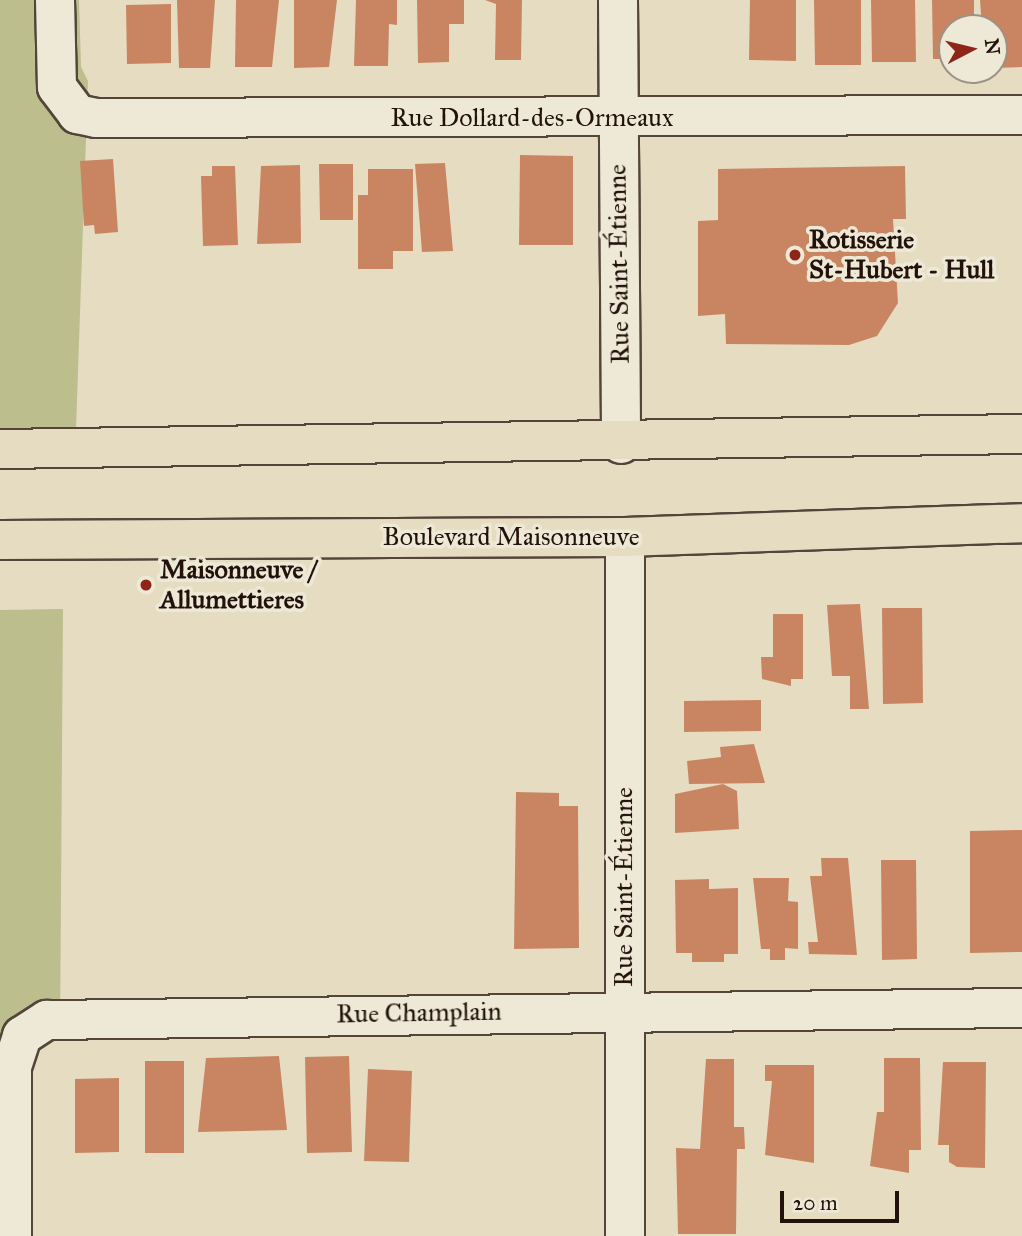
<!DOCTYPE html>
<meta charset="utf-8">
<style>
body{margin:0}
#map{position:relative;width:1022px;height:1236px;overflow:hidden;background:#e5dcc2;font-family:"IM FELL Great Primer",serif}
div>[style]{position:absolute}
.green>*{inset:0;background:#bcbe8e}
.building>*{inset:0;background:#c98562}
.roads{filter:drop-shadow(2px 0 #544439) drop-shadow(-2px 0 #544439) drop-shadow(0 2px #544439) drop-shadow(0 -2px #544439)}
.street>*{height:38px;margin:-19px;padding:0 19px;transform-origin:19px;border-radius:19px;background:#eee8d7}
.primary>*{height:38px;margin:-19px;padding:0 19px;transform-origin:19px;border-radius:19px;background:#e5dcc2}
.dots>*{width:19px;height:19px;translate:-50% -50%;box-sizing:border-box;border:4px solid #eee8d7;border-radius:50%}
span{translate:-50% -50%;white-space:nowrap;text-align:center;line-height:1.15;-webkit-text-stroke:7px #eee8d7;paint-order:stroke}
.street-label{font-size:26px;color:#23120b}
.poi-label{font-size:26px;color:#23120b;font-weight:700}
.left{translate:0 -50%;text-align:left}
.north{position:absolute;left:938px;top:14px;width:70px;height:70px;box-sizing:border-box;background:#eee8d7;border:2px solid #9d9285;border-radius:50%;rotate:83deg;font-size:19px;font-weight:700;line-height:28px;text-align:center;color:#23120b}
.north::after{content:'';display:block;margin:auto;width:24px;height:32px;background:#8f2418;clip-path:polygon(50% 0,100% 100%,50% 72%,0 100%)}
.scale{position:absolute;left:780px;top:1191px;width:119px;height:32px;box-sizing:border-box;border:4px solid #23120b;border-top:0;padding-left:9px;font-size:21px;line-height:24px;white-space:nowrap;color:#23120b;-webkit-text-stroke:5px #eee8d7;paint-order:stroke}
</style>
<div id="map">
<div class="green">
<i style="clip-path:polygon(0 0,79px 0,81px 67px,88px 81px,76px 429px,0 429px)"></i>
<i style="clip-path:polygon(63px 609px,60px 1038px,35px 1050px,0 1236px,0 610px)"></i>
</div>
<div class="building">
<i style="clip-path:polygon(177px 0,215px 0,210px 68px,179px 68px)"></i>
<i style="clip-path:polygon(236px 0,279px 0,272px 67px,235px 67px)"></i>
<i style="clip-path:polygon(294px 0,337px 0,329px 67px,294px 68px)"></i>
<i style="clip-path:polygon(356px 0,397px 0,397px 25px,389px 24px,388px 66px,354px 66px)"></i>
<i style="clip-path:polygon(417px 0,464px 0,464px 24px,449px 24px,449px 62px,418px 63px)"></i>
<i style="clip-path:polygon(485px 0,522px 0,521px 60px,495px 60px,496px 4px)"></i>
<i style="clip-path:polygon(750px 0,796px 0,796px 61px,749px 60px)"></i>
<i style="clip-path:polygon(814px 0,861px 0,861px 65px,815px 65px)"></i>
<i style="clip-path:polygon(871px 0,915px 0,916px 62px,872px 62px)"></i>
<i style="clip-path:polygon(932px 0,974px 0,974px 28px,952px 28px,952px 59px,933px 59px)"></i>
<i style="clip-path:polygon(980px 0,1022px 0,1022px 67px,994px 68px,994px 28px,982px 28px)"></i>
<i style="clip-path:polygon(171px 4px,171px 63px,127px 64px,126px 5px)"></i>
<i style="clip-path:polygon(520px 155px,573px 156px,573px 245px,519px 245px)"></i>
<i style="clip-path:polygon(113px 159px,118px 232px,95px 234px,94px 225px,84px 226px,80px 161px)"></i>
<i style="clip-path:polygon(445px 163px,453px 251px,422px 252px,415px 164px)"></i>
<i style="clip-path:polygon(319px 164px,353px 164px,353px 220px,320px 220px)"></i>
<i style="clip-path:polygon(300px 165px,301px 243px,257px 244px,261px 166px)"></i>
<i style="clip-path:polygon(212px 166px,235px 166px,238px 245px,203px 246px,201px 176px,212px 176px)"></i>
<i style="clip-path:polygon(905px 166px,906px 219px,893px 219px,898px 303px,877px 336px,849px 345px,726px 344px,725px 314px,698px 316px,698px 221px,718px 220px,718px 169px)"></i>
<i style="clip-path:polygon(368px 169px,413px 169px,413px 251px,393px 251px,393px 269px,358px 269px,358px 195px,368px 195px)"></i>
<i style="clip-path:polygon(860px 604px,869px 709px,850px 709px,850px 676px,832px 676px,827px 605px)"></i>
<i style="clip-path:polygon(882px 608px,922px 608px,923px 703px,883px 704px)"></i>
<i style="clip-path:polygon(773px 614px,803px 614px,803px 679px,791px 679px,791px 686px,762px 679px,761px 657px,773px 657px)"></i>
<i style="clip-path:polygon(761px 700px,761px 731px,684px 732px,684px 701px)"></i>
<i style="clip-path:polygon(754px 744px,765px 783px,689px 784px,687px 761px,721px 757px,720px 747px)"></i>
<i style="clip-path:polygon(723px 784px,737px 791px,739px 829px,675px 833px,675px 794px)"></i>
<i style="clip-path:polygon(516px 792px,559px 793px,559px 806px,578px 806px,579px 948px,514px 949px)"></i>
<i style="clip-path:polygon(1022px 830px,1022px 952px,970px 953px,970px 831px)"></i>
<i style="clip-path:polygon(821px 858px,848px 858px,857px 955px,809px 954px,808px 942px,818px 942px,810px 876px,822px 876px)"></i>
<i style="clip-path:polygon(881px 860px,916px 860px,917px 959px,882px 960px)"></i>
<i style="clip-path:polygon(753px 878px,789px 878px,788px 901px,798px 902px,798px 949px,785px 948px,785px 960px,770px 960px,770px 949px,761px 949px)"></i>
<i style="clip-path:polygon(709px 879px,709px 889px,738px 888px,738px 954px,724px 954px,724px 962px,692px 962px,692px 953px,676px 953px,675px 880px)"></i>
<i style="clip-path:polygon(279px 1056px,287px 1130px,198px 1132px,206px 1058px)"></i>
<i style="clip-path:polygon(349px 1056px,352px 1152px,307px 1153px,305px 1057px)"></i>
<i style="clip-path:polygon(884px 1058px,920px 1058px,921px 1150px,909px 1150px,909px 1173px,870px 1166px,877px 1112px,884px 1112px)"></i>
<i style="clip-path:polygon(706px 1059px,734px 1059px,734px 1127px,744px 1127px,745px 1149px,737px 1149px,736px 1234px,678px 1234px,676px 1148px,700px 1149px)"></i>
<i style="clip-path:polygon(145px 1061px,184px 1061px,184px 1153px,145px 1153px)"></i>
<i style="clip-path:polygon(943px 1062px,986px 1062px,985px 1168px,957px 1167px,949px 1162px,949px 1145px,938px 1145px)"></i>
<i style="clip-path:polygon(765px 1065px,814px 1065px,814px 1163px,765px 1155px,772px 1081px,765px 1081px)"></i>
<i style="clip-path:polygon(368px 1069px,412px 1071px,409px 1162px,364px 1161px)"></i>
<i style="clip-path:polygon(119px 1078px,119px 1152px,75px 1153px,75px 1079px)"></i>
</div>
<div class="roads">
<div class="street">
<i style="left:55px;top:0;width:87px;rotate:88.7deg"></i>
<i style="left:57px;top:87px;width:34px;rotate:53deg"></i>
<i style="left:77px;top:114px;width:19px;rotate:12deg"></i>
<i style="left:96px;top:118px;width:926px;rotate:-0.19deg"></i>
<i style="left:618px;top:0;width:444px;rotate:89.6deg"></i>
<i style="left:625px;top:537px;width:699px;rotate:90deg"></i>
<i style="left:12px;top:1236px;width:169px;rotate:-90deg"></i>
<i style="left:12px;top:1067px;width:33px;rotate:-72deg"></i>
<i style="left:22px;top:1036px;width:30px;rotate:-33deg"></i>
<i style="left:47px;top:1020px;width:975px;rotate:-0.71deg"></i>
</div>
<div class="primary">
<i style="left:0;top:449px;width:1022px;rotate:-0.84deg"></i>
<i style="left:0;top:540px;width:625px;rotate:-0.28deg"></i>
<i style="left:625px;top:537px;width:397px;rotate:-2deg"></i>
</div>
</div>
<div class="dots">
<i style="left:795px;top:255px;background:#8f2418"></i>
<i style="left:146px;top:585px;background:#8f2418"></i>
</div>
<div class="street-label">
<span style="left:532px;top:118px">Rue Dollard-des-Ormeaux</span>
<span style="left:619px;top:264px;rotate:-91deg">Rue Saint-Étienne</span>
<span style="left:511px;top:537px">Boulevard Maisonneuve</span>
<span style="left:624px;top:887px;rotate:-90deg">Rue Saint-Étienne</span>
<span style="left:419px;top:1013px;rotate:-1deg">Rue Champlain</span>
</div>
<div class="poi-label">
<span class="left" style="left:809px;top:255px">Rotisserie<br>St-Hubert - Hull</span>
<span class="left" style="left:160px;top:585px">Maisonneuve /<br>Allumettieres</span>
</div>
<div class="north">N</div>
<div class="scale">20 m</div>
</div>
